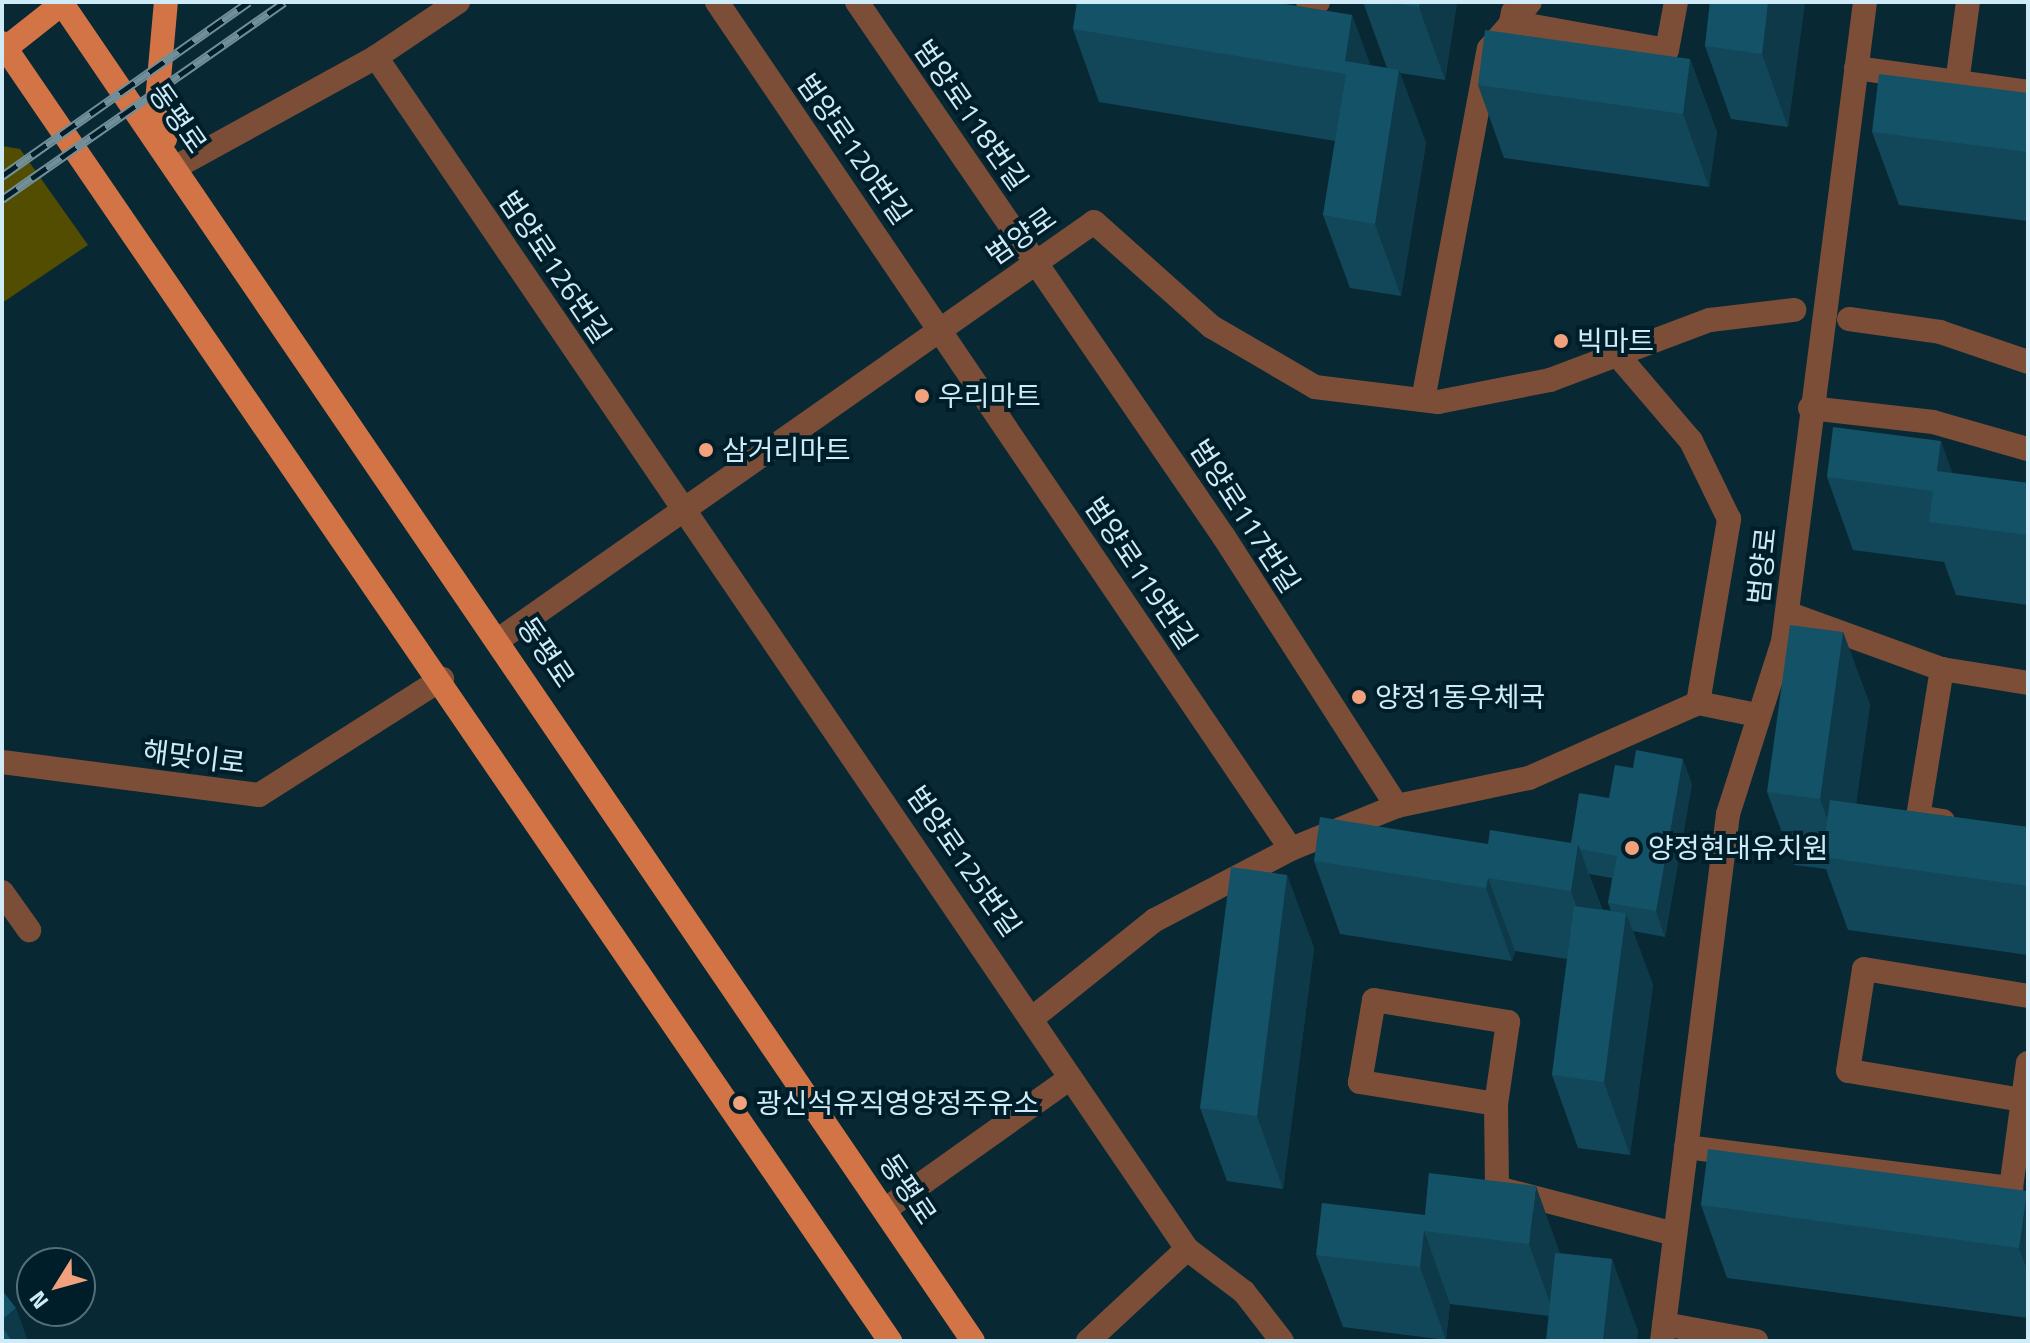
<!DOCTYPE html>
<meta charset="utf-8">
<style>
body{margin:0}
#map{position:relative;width:2030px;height:1343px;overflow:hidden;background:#082833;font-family:"Titillium Web","Noto Sans KR",sans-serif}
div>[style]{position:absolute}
.green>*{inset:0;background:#524d00}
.minor>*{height:24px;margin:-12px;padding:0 12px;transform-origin:12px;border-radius:12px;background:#7c4e38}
.major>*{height:24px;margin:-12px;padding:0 12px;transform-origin:12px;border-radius:12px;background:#d27446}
.rail>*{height:9px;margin-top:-4.5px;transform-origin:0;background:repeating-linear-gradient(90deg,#001e29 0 18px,#718f9b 0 36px);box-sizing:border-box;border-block:2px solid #718f9b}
.wall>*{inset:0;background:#114759}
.shaded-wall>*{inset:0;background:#0e3948}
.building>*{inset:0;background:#145267}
.dots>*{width:22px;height:22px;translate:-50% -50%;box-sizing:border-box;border:4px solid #001e29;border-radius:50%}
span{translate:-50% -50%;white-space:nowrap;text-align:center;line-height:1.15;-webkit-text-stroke:8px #001e29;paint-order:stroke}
.street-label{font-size:28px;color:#ceebf7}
.poi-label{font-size:28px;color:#ceebf7}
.left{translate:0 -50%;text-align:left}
.frame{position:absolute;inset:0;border:4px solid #ceebf7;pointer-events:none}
.north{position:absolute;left:16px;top:1247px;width:80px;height:80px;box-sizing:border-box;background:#001e29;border:2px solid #52707b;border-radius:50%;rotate:233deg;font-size:22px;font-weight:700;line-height:32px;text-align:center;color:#ceebf7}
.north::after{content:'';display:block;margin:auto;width:28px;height:36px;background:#f1a17c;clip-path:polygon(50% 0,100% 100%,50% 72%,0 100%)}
</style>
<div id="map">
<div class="green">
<i style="clip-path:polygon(2px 146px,20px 149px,88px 245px,2px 303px)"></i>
</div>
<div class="minor">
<i style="left:717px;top:2px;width:1023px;rotate:55.88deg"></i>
<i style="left:857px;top:2px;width:649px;rotate:55.55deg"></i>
<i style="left:1224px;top:537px;width:320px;rotate:57.3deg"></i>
<i style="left:1308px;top:2px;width:10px"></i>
<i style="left:1513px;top:12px;width:10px;rotate:101deg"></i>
<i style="left:1511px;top:22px;width:158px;rotate:10.2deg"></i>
<i style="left:1667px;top:50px;width:49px;rotate:-79.4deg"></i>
<i style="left:376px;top:57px;width:1442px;rotate:55.77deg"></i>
<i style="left:1856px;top:68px;width:174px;rotate:7.9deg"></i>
<i style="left:1957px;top:83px;width:82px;rotate:-82.3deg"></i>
<i style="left:176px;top:167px;width:228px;rotate:-28.8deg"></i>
<i style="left:376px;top:57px;width:99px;rotate:-33.9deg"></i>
<i style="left:1849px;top:319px;width:92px;rotate:8.1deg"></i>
<i style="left:1940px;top:332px;width:93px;rotate:18.8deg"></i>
<i style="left:1423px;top:400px;width:357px;rotate:-79.4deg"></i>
<i style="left:1489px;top:49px;width:62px;rotate:-48.9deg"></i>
<i style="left:1810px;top:408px;width:124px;rotate:6.5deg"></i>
<i style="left:1933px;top:422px;width:99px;rotate:15.9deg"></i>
<i style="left:1787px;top:613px;width:165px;rotate:19.9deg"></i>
<i style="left:501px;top:638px;width:724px;rotate:-35.05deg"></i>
<i style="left:1094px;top:222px;width:158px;rotate:41.7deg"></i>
<i style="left:1212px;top:327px;width:119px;rotate:30.2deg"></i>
<i style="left:1315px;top:387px;width:124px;rotate:7deg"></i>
<i style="left:1438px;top:402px;width:114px;rotate:-11.1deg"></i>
<i style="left:1550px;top:380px;width:171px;rotate:-20.6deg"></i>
<i style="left:1710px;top:320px;width:85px;rotate:-6.8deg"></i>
<i style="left:1698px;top:703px;width:60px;rotate:11.5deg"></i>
<i style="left:2px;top:762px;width:259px;rotate:7.3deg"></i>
<i style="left:259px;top:795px;width:217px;rotate:-32.4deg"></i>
<i style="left:1943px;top:821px;width:25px;rotate:-171deg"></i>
<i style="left:1918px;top:817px;width:150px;rotate:-80.8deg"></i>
<i style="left:1942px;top:669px;width:87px;rotate:9.2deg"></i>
<i style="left:2px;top:892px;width:47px;rotate:54.6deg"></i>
<i style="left:1035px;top:1016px;width:154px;rotate:-38.7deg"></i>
<i style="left:1155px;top:920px;width:153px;rotate:-27.6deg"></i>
<i style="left:1291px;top:849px;width:114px;rotate:-22.1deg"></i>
<i style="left:1397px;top:806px;width:135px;rotate:-12deg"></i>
<i style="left:1529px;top:778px;width:185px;rotate:-23.9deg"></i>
<i style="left:1698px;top:703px;width:187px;rotate:-80.4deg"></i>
<i style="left:1729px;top:519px;width:87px;rotate:-116deg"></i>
<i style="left:1691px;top:441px;width:109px;rotate:-130.5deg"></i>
<i style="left:2022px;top:1100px;width:176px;rotate:-170.5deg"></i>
<i style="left:1848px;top:1071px;width:103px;rotate:-81.1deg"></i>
<i style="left:1864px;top:969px;width:166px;rotate:9.3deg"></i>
<i style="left:1496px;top:1104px;width:138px;rotate:-170.8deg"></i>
<i style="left:1360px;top:1082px;width:83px;rotate:-80.3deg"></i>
<i style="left:1374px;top:1000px;width:136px;rotate:9.3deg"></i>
<i style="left:1508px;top:1022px;width:83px;rotate:98.3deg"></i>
<i style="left:1496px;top:1104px;width:84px;rotate:89.3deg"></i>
<i style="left:1497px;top:1188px;width:184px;rotate:14.5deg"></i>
<i style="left:1686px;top:1147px;width:328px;rotate:7.2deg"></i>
<i style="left:2011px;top:1188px;width:126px;rotate:-82.3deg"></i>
<i style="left:886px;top:1209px;width:226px;rotate:-35.4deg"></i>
<i style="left:1664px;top:1324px;width:94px;rotate:10.5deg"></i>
<i style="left:1088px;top:1341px;width:135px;rotate:-42.9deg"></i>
<i style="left:1187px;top:1249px;width:71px;rotate:37deg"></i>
<i style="left:1244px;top:1292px;width:62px;rotate:52.2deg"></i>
<i style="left:1662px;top:1341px;width:531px;rotate:-82.86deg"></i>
<i style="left:1728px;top:814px;width:181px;rotate:-72.3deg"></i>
<i style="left:1783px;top:642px;width:645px;rotate:-82.7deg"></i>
</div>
<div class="major">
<i style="left:61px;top:2px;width:1620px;rotate:55.74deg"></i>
<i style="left:2px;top:43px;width:1573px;rotate:55.62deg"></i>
<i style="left:2px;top:51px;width:79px;rotate:-38.3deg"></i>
<i style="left:165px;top:139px;width:28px;rotate:-109deg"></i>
<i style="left:156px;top:113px;width:111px;rotate:-84.9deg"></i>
</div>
<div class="rail">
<i style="left:2px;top:176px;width:302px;rotate:-35.2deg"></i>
<i style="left:2px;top:199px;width:344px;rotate:-34.9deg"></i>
</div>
<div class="wall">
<i style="clip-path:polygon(1072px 2px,1272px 2px,1352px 15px,1370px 65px,1387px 68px,1363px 2px,1457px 2px,1445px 80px,1400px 73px,1426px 143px,1401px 296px,1350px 288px,1323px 215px,1335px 141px,1099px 102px,1073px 29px,1077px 3px)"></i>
<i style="clip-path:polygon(1710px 2px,1805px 2px,1788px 127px,1731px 119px,1705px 46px)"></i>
<i style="clip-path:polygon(1690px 59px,1717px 132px,1709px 187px,1504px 158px,1478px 85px)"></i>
<i style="clip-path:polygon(2028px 93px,2028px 221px,1899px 205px,1872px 132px)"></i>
<i style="clip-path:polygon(1952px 473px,2028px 483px,2028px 605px,1956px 595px,1944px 562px,1853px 550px,1827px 477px)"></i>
<i style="clip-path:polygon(1843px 632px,1870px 705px,1856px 804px,2028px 827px,2028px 955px,1848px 930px,1826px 869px,1794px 865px,1767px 792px)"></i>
<i style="clip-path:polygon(evenodd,1692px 784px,1665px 937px,1633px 931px,1653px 985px,1630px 1155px,1578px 1148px,1552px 1075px,1567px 959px,1515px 951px,1512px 961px,1340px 934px,1314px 861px,1488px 844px,1571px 843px,1609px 798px,1692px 784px,1589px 874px,1612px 878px,1608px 903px,1611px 911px,1602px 909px,1589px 874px)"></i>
<i style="clip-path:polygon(1287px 875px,1314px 948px,1283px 1189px,1227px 1181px,1200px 1108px)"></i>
<i style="clip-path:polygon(1429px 1173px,1560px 1253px,1612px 1259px,1638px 1332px,1549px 1316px,1450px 1304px,1446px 1340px,1343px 1327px,1316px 1255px,1425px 1215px)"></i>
<i style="clip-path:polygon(2027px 1191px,2028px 1195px,2028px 1318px,1727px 1278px,1701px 1205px)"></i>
</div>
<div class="shaded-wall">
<i style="clip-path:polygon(1420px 2px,1457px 2px,1445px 80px,1419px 7px)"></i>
<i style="clip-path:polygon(1768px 2px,1805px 2px,1788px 127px,1762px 54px)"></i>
<i style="clip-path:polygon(1352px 15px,1379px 88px,1345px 61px)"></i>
<i style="clip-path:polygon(1690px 59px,1717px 132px,1709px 187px,1683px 114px)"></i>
<i style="clip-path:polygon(1399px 70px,1426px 143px,1401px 296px,1375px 224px)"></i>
<i style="clip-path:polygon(1941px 441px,1967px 514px,1937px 471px)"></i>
<i style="clip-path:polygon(1843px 632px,1870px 705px,1848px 860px,1842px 860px,1820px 799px)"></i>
<i style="clip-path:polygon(1683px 759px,1692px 784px,1665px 937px,1656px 911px)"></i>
<i style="clip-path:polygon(1578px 844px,1604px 917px,1597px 963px,1571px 891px)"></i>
<i style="clip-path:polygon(1287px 875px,1314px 948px,1283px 1189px,1257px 1116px)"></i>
<i style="clip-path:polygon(1488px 878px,1515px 951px,1512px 961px,1486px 888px)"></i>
<i style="clip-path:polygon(1626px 913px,1653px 985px,1630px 1155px,1604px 1082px)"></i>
<i style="clip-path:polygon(1536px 1186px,1562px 1259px,1555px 1317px,1529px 1244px)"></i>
<i style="clip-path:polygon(2027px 1191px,2028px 1195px,2028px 1272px,2019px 1248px)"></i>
<i style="clip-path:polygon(1424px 1231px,1450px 1304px,1446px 1340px,1420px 1267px)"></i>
<i style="clip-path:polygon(1612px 1259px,1638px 1332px,1637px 1341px,1603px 1341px)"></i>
<i style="clip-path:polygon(16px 1308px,28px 1341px,5px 1341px,2px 1331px,2px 1320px)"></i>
</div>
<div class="building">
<i style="clip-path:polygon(1077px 2px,1272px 2px,1352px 15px,1345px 61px,1399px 70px,1375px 224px,1323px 215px,1346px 74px,1073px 29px)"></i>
<i style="clip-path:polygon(1385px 2px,1420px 2px,1419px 7px)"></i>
<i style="clip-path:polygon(1710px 2px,1768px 2px,1762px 54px,1705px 46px)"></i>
<i style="clip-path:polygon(1485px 30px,1690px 59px,1683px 114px,1478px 85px)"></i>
<i style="clip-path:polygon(1879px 74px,2028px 93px,2028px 152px,1872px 132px)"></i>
<i style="clip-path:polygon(1833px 427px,1941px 441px,1937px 471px,2028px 483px,2028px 535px,1929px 522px,1933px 491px,1827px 477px)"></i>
<i style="clip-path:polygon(1790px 625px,1843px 632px,1820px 799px,1767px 792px)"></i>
<i style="clip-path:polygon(1636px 750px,1683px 759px,1656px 911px,1608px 903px,1617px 856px,1580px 849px,1578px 844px,1571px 843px,1579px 793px,1609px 798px,1615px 765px,1633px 768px)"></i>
<i style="clip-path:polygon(1830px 800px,2028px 827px,2028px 886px,1822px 857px)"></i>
<i style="clip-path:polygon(1320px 817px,1488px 844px,1490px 830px,1578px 844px,1571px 891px,1488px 878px,1486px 888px,1314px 861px)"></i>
<i style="clip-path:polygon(1231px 867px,1287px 875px,1257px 1116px,1200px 1108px)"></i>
<i style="clip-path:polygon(1574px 906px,1626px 913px,1604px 1082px,1552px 1075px)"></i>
<i style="clip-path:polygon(1708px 1149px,2027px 1191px,2019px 1248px,1701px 1205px)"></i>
<i style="clip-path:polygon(1429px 1173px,1536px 1186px,1529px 1244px,1424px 1231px,1420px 1267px,1316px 1255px,1322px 1203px,1425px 1215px)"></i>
<i style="clip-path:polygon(1555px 1253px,1612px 1259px,1603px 1341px,1546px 1341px)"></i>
<i style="clip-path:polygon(2px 1290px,16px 1308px,2px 1320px)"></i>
<i style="clip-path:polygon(2px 1327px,12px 1341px,2px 1341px)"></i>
</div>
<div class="dots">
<i style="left:1561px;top:341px;background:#f1a17c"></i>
<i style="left:922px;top:396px;background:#f1a17c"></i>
<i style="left:706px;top:450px;background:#f1a17c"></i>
<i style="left:1359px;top:697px;background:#f1a17c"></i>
<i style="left:1632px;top:848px;background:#f1a17c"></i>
<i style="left:740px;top:1103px;background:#f1a17c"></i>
</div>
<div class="street-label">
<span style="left:971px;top:115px;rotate:55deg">범양로118번길</span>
<span style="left:178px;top:118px;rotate:55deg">동평로</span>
<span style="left:854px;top:149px;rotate:55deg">범양로120번길</span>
<span style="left:1021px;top:236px;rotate:-35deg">범양로</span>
<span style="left:555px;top:267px;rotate:56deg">범양로126번길</span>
<span style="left:1245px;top:516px;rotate:57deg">범양로117번길</span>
<span style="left:1762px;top:566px;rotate:-84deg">범양로</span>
<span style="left:1141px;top:573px;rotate:56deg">범양로119번길</span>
<span style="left:546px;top:652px;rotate:56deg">동평로</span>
<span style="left:194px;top:757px;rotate:7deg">해맞이로</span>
<span style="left:964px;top:861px;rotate:55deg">범양로125번길</span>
<span style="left:908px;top:1189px;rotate:56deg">동평로</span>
</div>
<div class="poi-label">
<span class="left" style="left:1577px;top:341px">빅마트</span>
<span class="left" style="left:938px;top:396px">우리마트</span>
<span class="left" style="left:722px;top:450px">삼거리마트</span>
<span class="left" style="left:1375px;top:697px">양정1동우체국</span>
<span class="left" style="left:1648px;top:848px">양정현대유치원</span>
<span class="left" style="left:756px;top:1103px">광신석유직영양정주유소</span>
</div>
<div class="frame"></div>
<div class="north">N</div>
</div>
